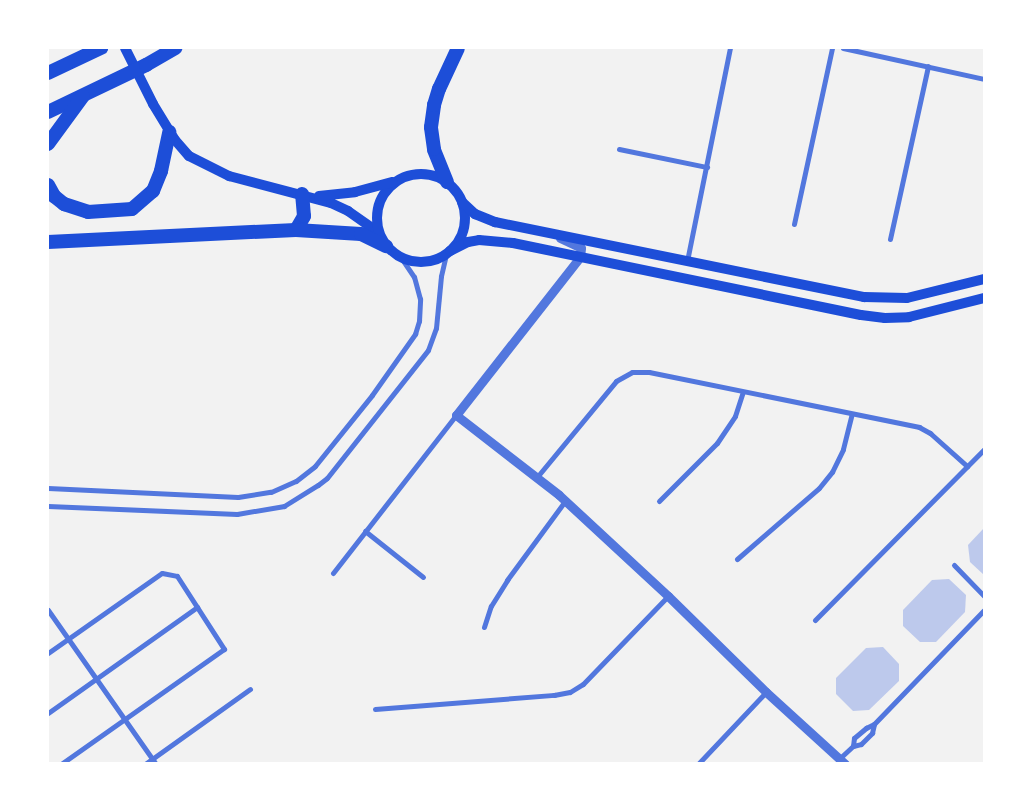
<!DOCTYPE html>
<style>
body{margin:0}
#map{position:relative;width:1032px;height:811px;overflow:hidden;background:#f2f2f2;font-family:"Open Sans",sans-serif}
div>[style]{position:absolute}
.building>*{inset:0;background:#bdc9ec}
.minor>*{height:5px;margin:-2.5px;padding:0 2.5px;transform-origin:2.5px;border-radius:2.5px;background:#5277de}
.tertiary>*{height:9px;margin:-4.5px;padding:0 4.5px;transform-origin:4.5px;border-radius:4.5px;background:#5277de}
.secondary>*{height:10px;margin:-5px;padding:0 5px;transform-origin:5px;border-radius:5px;background:#1d4ed8}
.secondary>.ring{margin:-5px;padding:0;box-sizing:content-box;background:none;border:10px solid #1d4ed8;border-radius:50%}
.motorway>*{height:14px;margin:-7px;padding:0 7px;transform-origin:7px;border-radius:7px;background:#1d4ed8}
span{translate:-50% -50%;white-space:nowrap;text-align:center;line-height:1.15;-webkit-text-stroke:4.5px #fff;paint-order:stroke}
.frame{position:absolute;inset:0;border:49px solid #fff;pointer-events:none}
</style>
<div id="map">
<div class="building">
<i style="clip-path:polygon(984px 528px,984px 575px,970px 562px,968px 545px)"></i>
<i style="clip-path:polygon(949px 579px,966px 595px,965px 612px,936px 642px,920px 642px,903px 626px,903px 610px,932px 580px)"></i>
<i style="clip-path:polygon(883px 647px,899px 664px,899px 681px,869px 710px,853px 711px,836px 694px,836px 678px,866px 648px)"></i>
</div>
<div class="minor">
<i style="left:843px;top:48px;width:144px;rotate:12.4deg"></i>
<i style="left:619px;top:149px;width:90px;rotate:11.6deg"></i>
<i style="left:794px;top:224px;width:180px;rotate:-77.8deg"></i>
<i style="left:890px;top:239px;width:177px;rotate:-77.6deg"></i>
<i style="left:687px;top:261px;width:217px;rotate:-78.6deg"></i>
<i style="left:537px;top:477px;width:124px;rotate:-50.5deg"></i>
<i style="left:616px;top:381px;width:18px;rotate:-29deg"></i>
<i style="left:632px;top:372px;width:17px"></i>
<i style="left:649px;top:372px;width:276px;rotate:11.5deg"></i>
<i style="left:919px;top:427px;width:13px;rotate:29deg"></i>
<i style="left:930px;top:433px;width:50px;rotate:41.7deg"></i>
<i style="left:48px;top:488px;width:190px;rotate:2.7deg"></i>
<i style="left:238px;top:497px;width:33px;rotate:-9deg"></i>
<i style="left:271px;top:492px;width:27px;rotate:-24deg"></i>
<i style="left:296px;top:481px;width:24px;rotate:-38deg"></i>
<i style="left:315px;top:466px;width:91px;rotate:-51.2deg"></i>
<i style="left:372px;top:395px;width:75px;rotate:-54.8deg"></i>
<i style="left:415px;top:334px;width:14px;rotate:-73deg"></i>
<i style="left:419px;top:321px;width:22px;rotate:-87deg"></i>
<i style="left:420px;top:299px;width:23px;rotate:-105deg"></i>
<i style="left:414px;top:277px;width:23px;rotate:-124deg"></i>
<i style="left:659px;top:501px;width:82px;rotate:-45deg"></i>
<i style="left:717px;top:443px;width:32px;rotate:-56deg"></i>
<i style="left:735px;top:416px;width:25px;rotate:-72deg"></i>
<i style="left:48px;top:506px;width:189px;rotate:2.4deg"></i>
<i style="left:237px;top:514px;width:48px;rotate:-9.7deg"></i>
<i style="left:284px;top:506px;width:40px;rotate:-32deg"></i>
<i style="left:318px;top:485px;width:11px;rotate:-38deg"></i>
<i style="left:327px;top:478px;width:163px;rotate:-51.7deg"></i>
<i style="left:428px;top:350px;width:23px;rotate:-70deg"></i>
<i style="left:436px;top:328px;width:52px;rotate:-84.5deg"></i>
<i style="left:441px;top:276px;width:23px;rotate:-77deg"></i>
<i style="left:365px;top:531px;width:74px;rotate:38.4deg"></i>
<i style="left:737px;top:559px;width:108px;rotate:-40.9deg"></i>
<i style="left:819px;top:488px;width:21px;rotate:-51deg"></i>
<i style="left:832px;top:472px;width:25px;rotate:-64deg"></i>
<i style="left:843px;top:449px;width:36px;rotate:-76deg"></i>
<i style="left:954px;top:565px;width:43px;rotate:45.9deg"></i>
<i style="left:333px;top:573px;width:200px;rotate:-52.1deg"></i>
<i style="left:48px;top:610px;width:188px;rotate:55deg"></i>
<i style="left:815px;top:620px;width:240px;rotate:-45.3deg"></i>
<i style="left:484px;top:627px;width:22px;rotate:-72deg"></i>
<i style="left:491px;top:606px;width:31px;rotate:-58deg"></i>
<i style="left:507px;top:580px;width:98px;rotate:-53.7deg"></i>
<i style="left:48px;top:653px;width:139px;rotate:-35.1deg"></i>
<i style="left:162px;top:573px;width:15px;rotate:11deg"></i>
<i style="left:177px;top:576px;width:87px;rotate:57.2deg"></i>
<i style="left:224px;top:649px;width:199px;rotate:144.8deg"></i>
<i style="left:375px;top:709px;width:180px;rotate:-4.5deg"></i>
<i style="left:554px;top:695px;width:16px;rotate:-11deg"></i>
<i style="left:570px;top:692px;width:15px;rotate:-32deg"></i>
<i style="left:583px;top:684px;width:122px;rotate:-46deg"></i>
<i style="left:48px;top:713px;width:183px;rotate:-35.4deg"></i>
<i style="left:853px;top:746px;width:8px;rotate:-83deg"></i>
<i style="left:854px;top:738px;width:16px;rotate:-40deg"></i>
<i style="left:866px;top:728px;width:9px;rotate:-27deg"></i>
<i style="left:874px;top:724px;width:158px;rotate:-46deg"></i>
<i style="left:840px;top:758px;width:18px;rotate:-43deg"></i>
<i style="left:853px;top:746px;width:8px;rotate:-14deg"></i>
<i style="left:861px;top:744px;width:16px;rotate:-45deg"></i>
<i style="left:872px;top:733px;width:9px;rotate:-77deg"></i>
<i style="left:145px;top:764px;width:129px;rotate:-35.5deg"></i>
<i style="left:698px;top:764px;width:99px;rotate:-46.6deg"></i>
</div>
<div class="tertiary">
<i style="left:560px;top:238px;width:23px;rotate:25deg"></i>
<i style="left:581px;top:248px;width:9px;rotate:96deg"></i>
<i style="left:580px;top:257px;width:201px;rotate:128.1deg"></i>
<i style="left:456px;top:415px;width:130px;rotate:37.8deg"></i>
<i style="left:559px;top:495px;width:149px;rotate:42.8deg"></i>
<i style="left:668px;top:596px;width:137px;rotate:44.4deg"></i>
<i style="left:766px;top:692px;width:107px;rotate:42.3deg"></i>
</div>
<div class="secondary">
<i style="left:125px;top:48px;width:63px;rotate:63.4deg"></i>
<i style="left:153px;top:104px;width:42px;rotate:58.6deg"></i>
<i style="left:175px;top:140px;width:21px;rotate:49deg"></i>
<i style="left:189px;top:156px;width:45px;rotate:26.6deg"></i>
<i style="left:229px;top:176px;width:106px;rotate:14.8deg"></i>
<i style="left:331px;top:203px;width:19px;rotate:25deg"></i>
<i style="left:348px;top:211px;width:38px;rotate:35deg"></i>
<i class="ring" style="left:377px;top:174px;width:78px;height:78px"></i>
<i style="left:319px;top:196px;width:36px;rotate:-6deg"></i>
<i style="left:355px;top:192px;width:39px;rotate:-15deg"></i>
<i style="left:462px;top:202px;width:18px;rotate:43deg"></i>
<i style="left:475px;top:214px;width:22px;rotate:22deg"></i>
<i style="left:495px;top:222px;width:377px;rotate:11.5deg"></i>
<i style="left:864px;top:297px;width:43px;rotate:1.3deg"></i>
<i style="left:907px;top:298px;width:79px;rotate:-13.9deg"></i>
<i style="left:450px;top:251px;width:20px;rotate:-27deg"></i>
<i style="left:468px;top:242px;width:11px;rotate:-10deg"></i>
<i style="left:479px;top:240px;width:34px;rotate:5deg"></i>
<i style="left:513px;top:243px;width:355px;rotate:11.7deg"></i>
<i style="left:861px;top:315px;width:24px;rotate:7deg"></i>
<i style="left:885px;top:318px;width:24px;rotate:-2deg"></i>
<i style="left:909px;top:317px;width:77px;rotate:-14.2deg"></i>
</div>
<div class="motorway">
<i style="left:48px;top:73px;width:59px;rotate:-25.3deg"></i>
<i style="left:48px;top:112px;width:109px;rotate:-25.6deg"></i>
<i style="left:146px;top:65px;width:34px;rotate:-30deg"></i>
<i style="left:48px;top:144px;width:59px;rotate:-53.9deg"></i>
<i style="left:447px;top:182px;width:35px;rotate:-112deg"></i>
<i style="left:434px;top:149px;width:22px;rotate:-98deg"></i>
<i style="left:431px;top:127px;width:22px;rotate:-82deg"></i>
<i style="left:434px;top:105px;width:17px;rotate:-73deg"></i>
<i style="left:439px;top:89px;width:45px;rotate:-65.1deg"></i>
<i style="left:48px;top:185px;width:13px;rotate:61deg"></i>
<i style="left:54px;top:196px;width:13px;rotate:39deg"></i>
<i style="left:64px;top:204px;width:25px;rotate:18deg"></i>
<i style="left:88px;top:212px;width:44px;rotate:-3.9deg"></i>
<i style="left:132px;top:209px;width:28px;rotate:-41deg"></i>
<i style="left:153px;top:191px;width:22px;rotate:-68deg"></i>
<i style="left:161px;top:171px;width:40px;rotate:-78deg"></i>
<i style="left:296px;top:230px;width:16px;rotate:-60deg"></i>
<i style="left:304px;top:216px;width:22px;rotate:-95deg"></i>
<i style="left:48px;top:242px;width:248px;rotate:-2.8deg"></i>
<i style="left:296px;top:230px;width:65px;rotate:3.5deg"></i>
<i style="left:361px;top:234px;width:28px;rotate:26deg"></i>
</div>
<div class="frame"></div>
</div>
